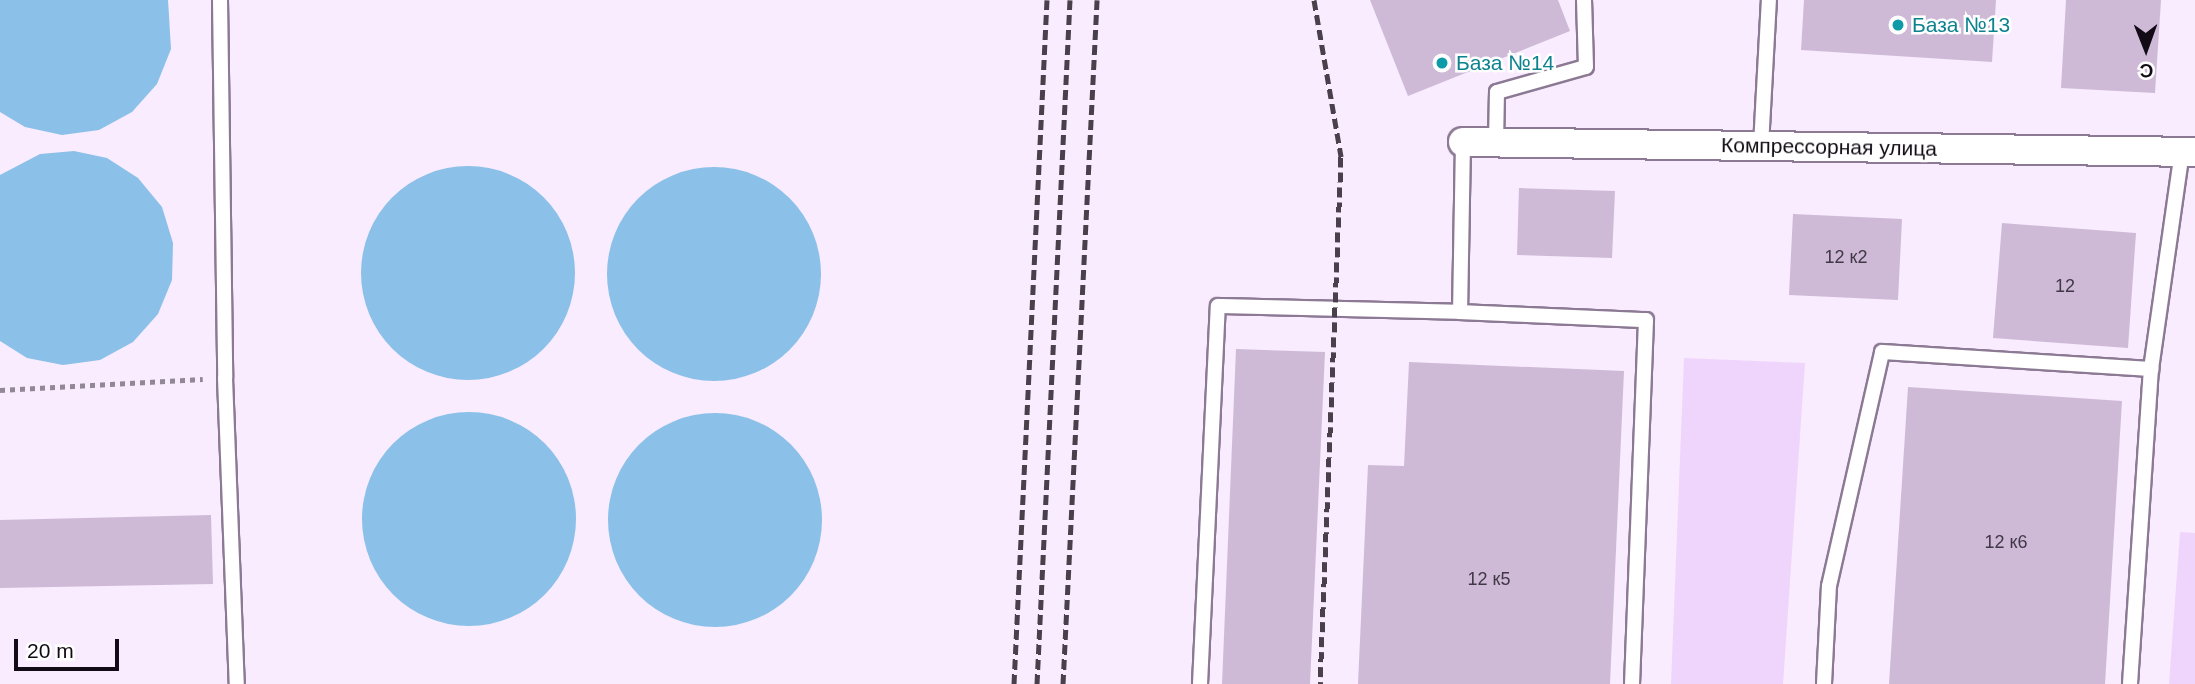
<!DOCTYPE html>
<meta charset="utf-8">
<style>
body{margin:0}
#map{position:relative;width:2195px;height:684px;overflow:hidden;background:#f9ecfe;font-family:Arial,sans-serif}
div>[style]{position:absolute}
.green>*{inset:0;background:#efd5fb}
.water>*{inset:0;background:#8bc0e9}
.round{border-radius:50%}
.building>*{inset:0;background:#cebad7}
.path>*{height:4.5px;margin-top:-2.25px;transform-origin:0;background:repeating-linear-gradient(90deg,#918795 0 5px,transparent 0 10px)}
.roads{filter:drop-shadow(2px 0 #8c7a94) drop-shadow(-2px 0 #8c7a94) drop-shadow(0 2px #8c7a94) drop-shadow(0 -2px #8c7a94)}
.service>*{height:14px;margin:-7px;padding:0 7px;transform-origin:7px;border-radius:7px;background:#fff}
.minor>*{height:28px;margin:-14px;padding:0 14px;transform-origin:14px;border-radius:14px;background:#fff}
.rail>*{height:5px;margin-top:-2.5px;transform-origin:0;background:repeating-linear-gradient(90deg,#49404c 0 10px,transparent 0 15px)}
.dots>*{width:19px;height:19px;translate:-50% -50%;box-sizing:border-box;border:4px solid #fff;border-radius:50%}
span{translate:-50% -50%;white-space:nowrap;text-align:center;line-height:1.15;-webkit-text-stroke:5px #fff;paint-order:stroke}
.number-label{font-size:18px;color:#413746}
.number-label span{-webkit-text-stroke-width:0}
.culture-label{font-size:21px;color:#0d838f}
.left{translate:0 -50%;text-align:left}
.street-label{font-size:21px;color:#120b15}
.north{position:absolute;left:2111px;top:14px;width:70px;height:70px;-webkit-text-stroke:5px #fff;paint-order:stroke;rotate:179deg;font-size:19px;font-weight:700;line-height:28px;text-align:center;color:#120b15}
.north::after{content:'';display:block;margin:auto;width:24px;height:32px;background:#120b15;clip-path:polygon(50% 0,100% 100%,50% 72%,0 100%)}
.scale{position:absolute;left:14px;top:639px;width:105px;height:32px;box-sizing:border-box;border:4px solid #120b15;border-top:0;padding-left:9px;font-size:21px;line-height:24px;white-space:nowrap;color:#120b15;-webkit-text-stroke:5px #fff;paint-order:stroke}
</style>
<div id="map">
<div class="green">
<i style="clip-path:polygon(1684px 358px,1805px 363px,1783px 684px,1671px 684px)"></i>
<i style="clip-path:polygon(2180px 532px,2195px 533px,2195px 684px,2169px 684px)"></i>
</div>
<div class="water">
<i style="clip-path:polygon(0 0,168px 0,171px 49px,157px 84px,132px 112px,99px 130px,62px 135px,25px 127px,0 112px)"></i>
<i style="clip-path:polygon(74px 151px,107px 158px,138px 178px,162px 207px,173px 243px,172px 280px,158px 314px,133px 342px,100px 360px,63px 365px,27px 358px,0 341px,0 175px,40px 154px)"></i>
<i class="round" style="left:361px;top:166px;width:214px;height:214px"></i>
<i class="round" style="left:607px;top:167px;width:214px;height:214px"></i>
<i class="round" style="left:362px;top:412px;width:214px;height:214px"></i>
<i class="round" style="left:608px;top:413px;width:214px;height:214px"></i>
</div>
<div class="building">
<i style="clip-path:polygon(1370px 0,1558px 0,1570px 31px,1408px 96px)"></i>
<i style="clip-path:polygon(1804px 0,1996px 0,1992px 62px,1801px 50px)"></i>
<i style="clip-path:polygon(2066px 0,2161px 0,2155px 93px,2061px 88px)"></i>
<i style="clip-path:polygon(1519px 188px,1615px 191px,1612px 258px,1517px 255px)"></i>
<i style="clip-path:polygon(1793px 214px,1902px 219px,1898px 300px,1789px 295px)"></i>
<i style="clip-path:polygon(2002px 223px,2136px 233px,2128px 348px,1993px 338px)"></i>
<i style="clip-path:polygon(1236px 349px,1325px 352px,1310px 684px,1222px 684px)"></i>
<i style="clip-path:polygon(1409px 362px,1624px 371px,1610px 684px,1358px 684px,1368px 465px,1404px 466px)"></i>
<i style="clip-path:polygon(1908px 387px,2122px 401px,2105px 684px,1889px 684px)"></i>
<i style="clip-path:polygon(211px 515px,213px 584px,0 588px,0 520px)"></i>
</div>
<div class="path">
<i style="left:0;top:390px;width:203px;rotate:-3.1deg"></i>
</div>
<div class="roads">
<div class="service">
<i style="left:220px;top:0;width:378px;rotate:89.2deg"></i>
<i style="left:225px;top:378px;width:306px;rotate:87.8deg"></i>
<i style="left:1463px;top:142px;width:170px;rotate:91deg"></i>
<i style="left:1460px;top:312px;width:186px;rotate:2.5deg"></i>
<i style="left:1646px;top:320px;width:364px;rotate:92.2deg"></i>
<i style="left:1496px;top:143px;width:51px;rotate:-88.9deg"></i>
<i style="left:1497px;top:92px;width:92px;rotate:-15.7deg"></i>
<i style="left:1586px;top:67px;width:67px;rotate:-91.7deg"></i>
<i style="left:1761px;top:146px;width:146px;rotate:-86.9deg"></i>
<i style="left:1200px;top:684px;width:378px;rotate:-87.3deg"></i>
<i style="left:1218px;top:306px;width:242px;rotate:1.4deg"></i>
<i style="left:1824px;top:684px;width:98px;rotate:-87.1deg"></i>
<i style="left:1829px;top:586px;width:240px;rotate:-77.2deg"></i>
<i style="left:1882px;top:352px;width:270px;rotate:3.6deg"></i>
<i style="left:2130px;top:684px;width:316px;rotate:-86.2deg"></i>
<i style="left:2151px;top:369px;width:219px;rotate:-81.9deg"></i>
</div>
<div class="minor">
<i style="left:1463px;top:142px;width:732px;rotate:0.78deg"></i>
</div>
</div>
<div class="rail">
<i style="left:1314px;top:0;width:159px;rotate:80.2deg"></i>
<i style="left:1341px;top:157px;width:527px;rotate:92.28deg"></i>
<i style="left:1014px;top:684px;width:685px;rotate:-87.24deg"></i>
<i style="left:1037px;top:684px;width:685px;rotate:-87.24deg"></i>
<i style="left:1063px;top:684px;width:685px;rotate:-87.15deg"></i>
</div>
<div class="dots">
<i style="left:1898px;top:25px;background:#0f9aa8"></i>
<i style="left:1442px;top:63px;background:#0f9aa8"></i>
</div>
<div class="number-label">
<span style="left:1846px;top:257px">12 к2</span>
<span style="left:2065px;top:286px">12</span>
<span style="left:2006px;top:542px">12 к6</span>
<span style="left:1489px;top:579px">12 к5</span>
</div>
<div class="culture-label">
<span class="left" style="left:1912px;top:25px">База №13</span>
<span class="left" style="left:1456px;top:63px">База №14</span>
</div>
<div class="street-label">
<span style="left:1829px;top:147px;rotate:1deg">Компрессорная улица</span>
</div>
<div class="north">С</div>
<div class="scale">20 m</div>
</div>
